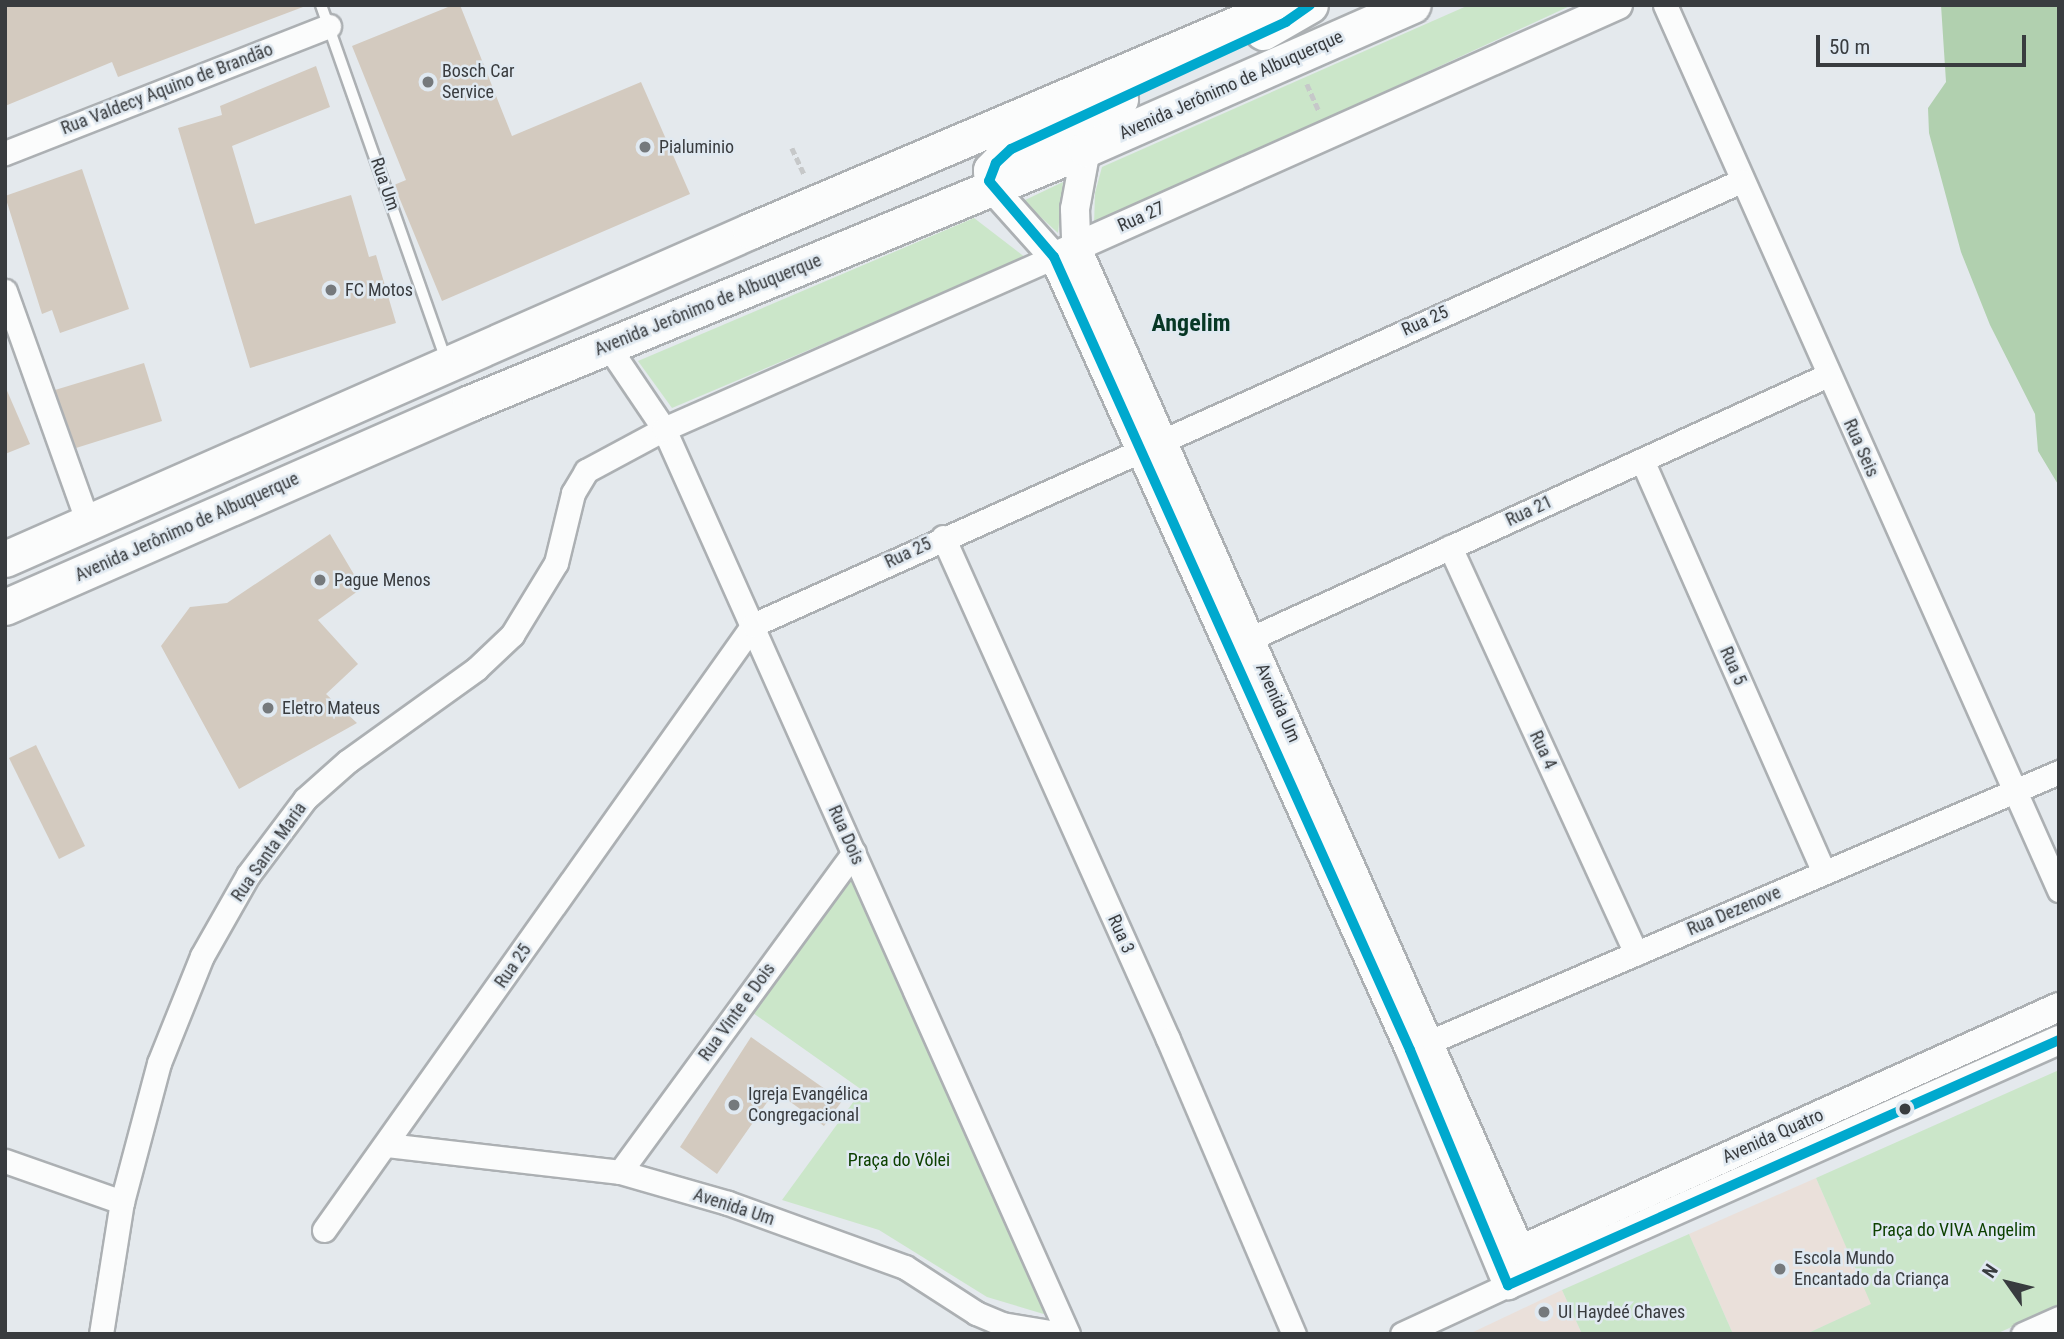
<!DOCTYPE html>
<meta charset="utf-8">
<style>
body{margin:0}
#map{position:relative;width:2064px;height:1339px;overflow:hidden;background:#e4e9ed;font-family:"Roboto Condensed",sans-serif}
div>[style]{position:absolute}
.education>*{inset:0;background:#eae0da}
.green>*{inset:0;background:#cbe6c9}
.forest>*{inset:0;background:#b1d0af}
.building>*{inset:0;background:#d3cabf}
.path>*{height:4.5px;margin-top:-2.25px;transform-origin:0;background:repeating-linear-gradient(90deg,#c6c8c9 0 7px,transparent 0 10.5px)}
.roads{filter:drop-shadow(2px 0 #acb0b3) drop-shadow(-2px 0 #acb0b3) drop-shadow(0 2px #acb0b3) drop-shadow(0 -2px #acb0b3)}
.service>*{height:10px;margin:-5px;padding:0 5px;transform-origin:5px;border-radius:5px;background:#fbfcfc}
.minor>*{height:23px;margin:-11.5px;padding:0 11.5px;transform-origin:11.5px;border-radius:11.5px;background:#fbfcfc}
.tertiary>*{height:28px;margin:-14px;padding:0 14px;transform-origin:14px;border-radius:14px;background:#fbfcfc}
.primary>*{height:35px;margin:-17.5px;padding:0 17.5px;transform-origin:17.5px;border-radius:17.5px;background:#fbfcfc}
.bus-1>*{height:10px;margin:-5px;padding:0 5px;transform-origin:5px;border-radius:5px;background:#00a9ce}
.dots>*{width:19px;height:19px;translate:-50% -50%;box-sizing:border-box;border:4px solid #e0e9f1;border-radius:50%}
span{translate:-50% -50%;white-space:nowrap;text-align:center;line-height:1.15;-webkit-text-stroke:5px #e0e9f1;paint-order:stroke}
.poi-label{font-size:18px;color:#393c3f}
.left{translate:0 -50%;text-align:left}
.street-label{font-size:18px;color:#393c3f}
.park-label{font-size:18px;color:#0d4100}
.district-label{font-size:24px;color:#073725;font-weight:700}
.frame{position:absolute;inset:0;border:7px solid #393c3f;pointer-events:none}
.north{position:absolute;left:1973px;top:1248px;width:70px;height:70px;-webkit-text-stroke:5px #e0e9f1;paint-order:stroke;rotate:304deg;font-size:19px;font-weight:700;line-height:28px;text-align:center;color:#393c3f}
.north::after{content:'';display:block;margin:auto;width:24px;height:32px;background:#393c3f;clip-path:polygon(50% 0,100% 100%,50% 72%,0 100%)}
.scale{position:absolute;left:1816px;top:35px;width:210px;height:32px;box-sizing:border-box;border:4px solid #393c3f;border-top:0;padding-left:9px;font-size:21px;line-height:24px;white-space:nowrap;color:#393c3f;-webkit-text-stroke:5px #e0e9f1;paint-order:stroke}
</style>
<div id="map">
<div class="education">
<i style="clip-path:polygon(1816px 1178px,1872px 1304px,1806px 1334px,1733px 1334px,1689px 1234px)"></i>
<i style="clip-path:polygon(1562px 1290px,1582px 1334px,1469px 1334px)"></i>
</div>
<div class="green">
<i style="clip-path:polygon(1469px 5px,1572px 5px,1094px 226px,1095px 193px,1102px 167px)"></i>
<i style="clip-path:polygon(1063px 182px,1058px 233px,1023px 201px)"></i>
<i style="clip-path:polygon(974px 218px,1026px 258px,672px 408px,638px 361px)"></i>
<i style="clip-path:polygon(850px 878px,1047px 1315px,987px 1297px,879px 1230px,782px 1200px,862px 1090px,753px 1013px)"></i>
<i style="clip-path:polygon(2059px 1070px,2059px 1306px,1996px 1334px,1806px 1334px,1871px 1304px,1816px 1178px)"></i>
<i style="clip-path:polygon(1689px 1234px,1733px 1334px,1582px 1334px,1562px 1290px)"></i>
</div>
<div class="forest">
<i style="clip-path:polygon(1941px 5px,2059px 5px,2059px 486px,2038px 451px,2035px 414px,1990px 325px,1961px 252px,1929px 133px,1928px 108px,1946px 82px)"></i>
</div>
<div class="building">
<i style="clip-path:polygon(5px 5px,303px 5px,303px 7px,118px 77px,112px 62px,5px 106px)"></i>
<i style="clip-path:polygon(453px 5px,460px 5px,512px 136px,641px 82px,690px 194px,442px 301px,394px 185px,406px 180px,352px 46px)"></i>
<i style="clip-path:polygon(316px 66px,330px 107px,232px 146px,255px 224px,351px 195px,369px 257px,376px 255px,396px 323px,250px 368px,178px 128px,222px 115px,220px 106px)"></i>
<i style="clip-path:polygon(82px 169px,129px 309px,60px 333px,52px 310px,42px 314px,5px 196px)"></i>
<i style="clip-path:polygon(144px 363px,162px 421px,76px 448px,55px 390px)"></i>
<i style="clip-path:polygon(5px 386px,30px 444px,5px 454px)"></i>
<i style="clip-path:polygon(330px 534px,362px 588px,318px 620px,358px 664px,326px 694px,357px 723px,239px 789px,161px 646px,190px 607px,227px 603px)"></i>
<i style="clip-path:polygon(36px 745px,85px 846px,59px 859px,9px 758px)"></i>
<i style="clip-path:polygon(751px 1037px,842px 1101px,824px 1126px,775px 1091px,717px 1174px,680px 1147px)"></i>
</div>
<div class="path">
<i style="left:1307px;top:84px;width:30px;rotate:66deg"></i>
<i style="left:792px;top:148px;width:31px;rotate:65deg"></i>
</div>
<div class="roads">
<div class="service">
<i style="left:321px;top:5px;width:375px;rotate:70.6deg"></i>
</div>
<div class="minor">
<i style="left:1665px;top:5px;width:969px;rotate:66deg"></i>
<i style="left:5px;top:153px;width:348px;rotate:-21.4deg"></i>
<i style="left:5px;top:291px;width:246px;rotate:70.3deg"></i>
<i style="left:608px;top:346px;width:100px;rotate:56deg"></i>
<i style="left:664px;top:429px;width:991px;rotate:65.94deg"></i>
<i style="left:1642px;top:460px;width:450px;rotate:66.2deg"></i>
<i style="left:943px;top:537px;width:550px;rotate:65.86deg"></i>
<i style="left:1168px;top:1039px;width:321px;rotate:66.9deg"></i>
<i style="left:1450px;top:547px;width:447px;rotate:65.4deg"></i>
<i style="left:1234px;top:646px;width:653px;rotate:-24.52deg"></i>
<i style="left:1413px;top:1049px;width:703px;rotate:-23.21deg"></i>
<i style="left:387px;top:1145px;width:235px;rotate:6.6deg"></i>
<i style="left:620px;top:1172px;width:112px;rotate:16deg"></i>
<i style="left:728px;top:1203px;width:188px;rotate:19.9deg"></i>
<i style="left:905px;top:1267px;width:85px;rotate:32.9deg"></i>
<i style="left:976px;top:1313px;width:28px;rotate:23deg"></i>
<i style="left:1002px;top:1324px;width:61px;rotate:9.5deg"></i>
<i style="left:5px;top:1161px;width:124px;rotate:19.3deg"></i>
<i style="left:620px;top:1172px;width:396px;rotate:-53.8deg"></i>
<i style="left:324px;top:1230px;width:742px;rotate:-54.66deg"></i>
<i style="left:753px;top:625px;width:1083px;rotate:-24.2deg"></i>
<i style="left:101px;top:1334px;width:134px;rotate:-81deg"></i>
<i style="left:122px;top:1202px;width:144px;rotate:-75.1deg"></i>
<i style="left:159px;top:1063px;width:115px;rotate:-68.1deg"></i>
<i style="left:202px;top:956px;width:93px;rotate:-60.4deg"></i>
<i style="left:248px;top:875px;width:95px;rotate:-53.1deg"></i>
<i style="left:305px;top:799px;width:57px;rotate:-41.5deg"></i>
<i style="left:348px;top:761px;width:158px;rotate:-35.7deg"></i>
<i style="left:476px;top:669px;width:50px;rotate:-43.4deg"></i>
<i style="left:512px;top:635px;width:84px;rotate:-58.6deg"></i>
<i style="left:556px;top:563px;width:72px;rotate:-76.3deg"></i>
<i style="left:573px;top:493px;width:26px;rotate:-59deg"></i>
<i style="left:586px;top:471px;width:89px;rotate:-28.3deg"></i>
<i style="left:664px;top:429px;width:426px;rotate:-23.8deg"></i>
<i style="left:1402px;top:1334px;width:117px;rotate:-24.8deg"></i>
<i style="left:1508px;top:1285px;width:37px;rotate:-71deg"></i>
<i style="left:2023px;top:1334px;width:39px;rotate:-24deg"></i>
</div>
<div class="tertiary">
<i style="left:1086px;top:149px;width:61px;rotate:100.4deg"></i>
<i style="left:1075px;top:209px;width:37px;rotate:88deg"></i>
<i style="left:1076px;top:246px;width:1098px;rotate:66.14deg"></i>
<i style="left:1520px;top:1250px;width:591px;rotate:-24.27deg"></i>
<i style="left:992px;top:188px;width:93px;rotate:48.1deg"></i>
<i style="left:1054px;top:257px;width:869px;rotate:65.82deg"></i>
<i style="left:1410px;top:1050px;width:255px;rotate:67.4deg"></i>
<i style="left:1508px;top:1285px;width:603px;rotate:-23.97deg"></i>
<i style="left:1060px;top:254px;width:611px;rotate:-24.05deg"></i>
</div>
<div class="primary">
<i style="left:1263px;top:32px;width:54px;rotate:-29.9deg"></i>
<i style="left:992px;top:188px;width:18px;rotate:-93deg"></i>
<i style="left:991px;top:170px;width:29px;rotate:-46deg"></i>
<i style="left:1011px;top:149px;width:120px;rotate:-24.6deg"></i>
<i style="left:5px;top:559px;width:814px;rotate:-23.76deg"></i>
<i style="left:750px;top:231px;width:577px;rotate:-23.06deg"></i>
<i style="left:5px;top:607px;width:508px;rotate:-23.69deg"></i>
<i style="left:470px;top:403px;width:666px;rotate:-22.41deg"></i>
<i style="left:1086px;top:149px;width:357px;rotate:-23.8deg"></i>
</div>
</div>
<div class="bus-1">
<i style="left:1310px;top:5px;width:29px;rotate:145deg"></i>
<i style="left:1286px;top:22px;width:303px;rotate:155.2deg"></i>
<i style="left:1011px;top:149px;width:21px;rotate:137deg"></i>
<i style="left:996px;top:163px;width:19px;rotate:111deg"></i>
<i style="left:989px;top:181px;width:100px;rotate:49.5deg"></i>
<i style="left:1054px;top:257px;width:869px;rotate:65.82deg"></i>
<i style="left:1410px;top:1050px;width:255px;rotate:67.4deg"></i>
<i style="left:1508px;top:1285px;width:603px;rotate:-23.97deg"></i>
</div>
<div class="dots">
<i style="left:428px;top:82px;background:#75797c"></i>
<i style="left:645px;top:147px;background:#75797c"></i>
<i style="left:331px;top:290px;background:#75797c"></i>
<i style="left:320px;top:580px;background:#75797c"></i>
<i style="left:268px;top:708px;background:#75797c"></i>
<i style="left:734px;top:1105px;background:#75797c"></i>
<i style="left:1905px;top:1109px;background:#393c3f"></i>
<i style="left:1780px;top:1269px;background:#75797c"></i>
<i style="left:1544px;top:1312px;background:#75797c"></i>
</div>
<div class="poi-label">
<span class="left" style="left:442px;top:82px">Bosch Car<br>Service</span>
<span class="left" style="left:659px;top:147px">Pialuminio</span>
<span class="left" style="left:345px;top:290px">FC Motos</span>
<span class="left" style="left:334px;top:580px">Pague Menos</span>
<span class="left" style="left:282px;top:708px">Eletro Mateus</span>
<span class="left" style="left:748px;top:1105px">Igreja Evangélica<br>Congregacional</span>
<span class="left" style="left:1794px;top:1269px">Escola Mundo<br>Encantado da Criança</span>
<span class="left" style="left:1558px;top:1312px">UI Haydeé Chaves</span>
</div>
<div class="street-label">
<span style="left:1231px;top:85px;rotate:-24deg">Avenida Jerônimo de Albuquerque</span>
<span style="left:167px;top:89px;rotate:-21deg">Rua Valdecy Aquino de Brandão</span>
<span style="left:385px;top:184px;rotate:71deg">Rua Um</span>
<span style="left:1141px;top:217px;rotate:-24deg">Rua 27</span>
<span style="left:708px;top:305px;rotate:-22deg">Avenida Jerônimo de Albuquerque</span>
<span style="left:1425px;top:321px;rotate:-24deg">Rua 25</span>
<span style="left:1861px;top:448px;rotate:66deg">Rua Seis</span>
<span style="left:1529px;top:511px;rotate:-25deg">Rua 21</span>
<span style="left:187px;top:527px;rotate:-24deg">Avenida Jerônimo de Albuquerque</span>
<span style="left:908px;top:553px;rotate:-25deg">Rua 25</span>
<span style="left:1733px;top:666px;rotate:66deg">Rua 5</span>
<span style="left:1278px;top:703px;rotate:66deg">Avenida Um</span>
<span style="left:1543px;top:750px;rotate:65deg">Rua 4</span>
<span style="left:846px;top:835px;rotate:66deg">Rua Dois</span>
<span style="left:269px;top:852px;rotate:-55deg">Rua Santa Maria</span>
<span style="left:1734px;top:911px;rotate:-23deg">Rua Dezenove</span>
<span style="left:1121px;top:934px;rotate:66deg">Rua 3</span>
<span style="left:513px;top:966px;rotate:-55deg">Rua 25</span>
<span style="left:737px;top:1012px;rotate:-54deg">Rua Vinte e Dois</span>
<span style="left:1773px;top:1136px;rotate:-24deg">Avenida Quatro</span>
<span style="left:734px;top:1207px;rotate:18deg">Avenida Um</span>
</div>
<div class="park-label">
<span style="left:899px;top:1160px">Praça do Vôlei</span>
<span style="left:1954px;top:1230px">Praça do VIVA Angelim</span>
</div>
<div class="district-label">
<span style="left:1191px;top:324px">Angelim</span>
</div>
<div class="frame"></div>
<div class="north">N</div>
<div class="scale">50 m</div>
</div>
